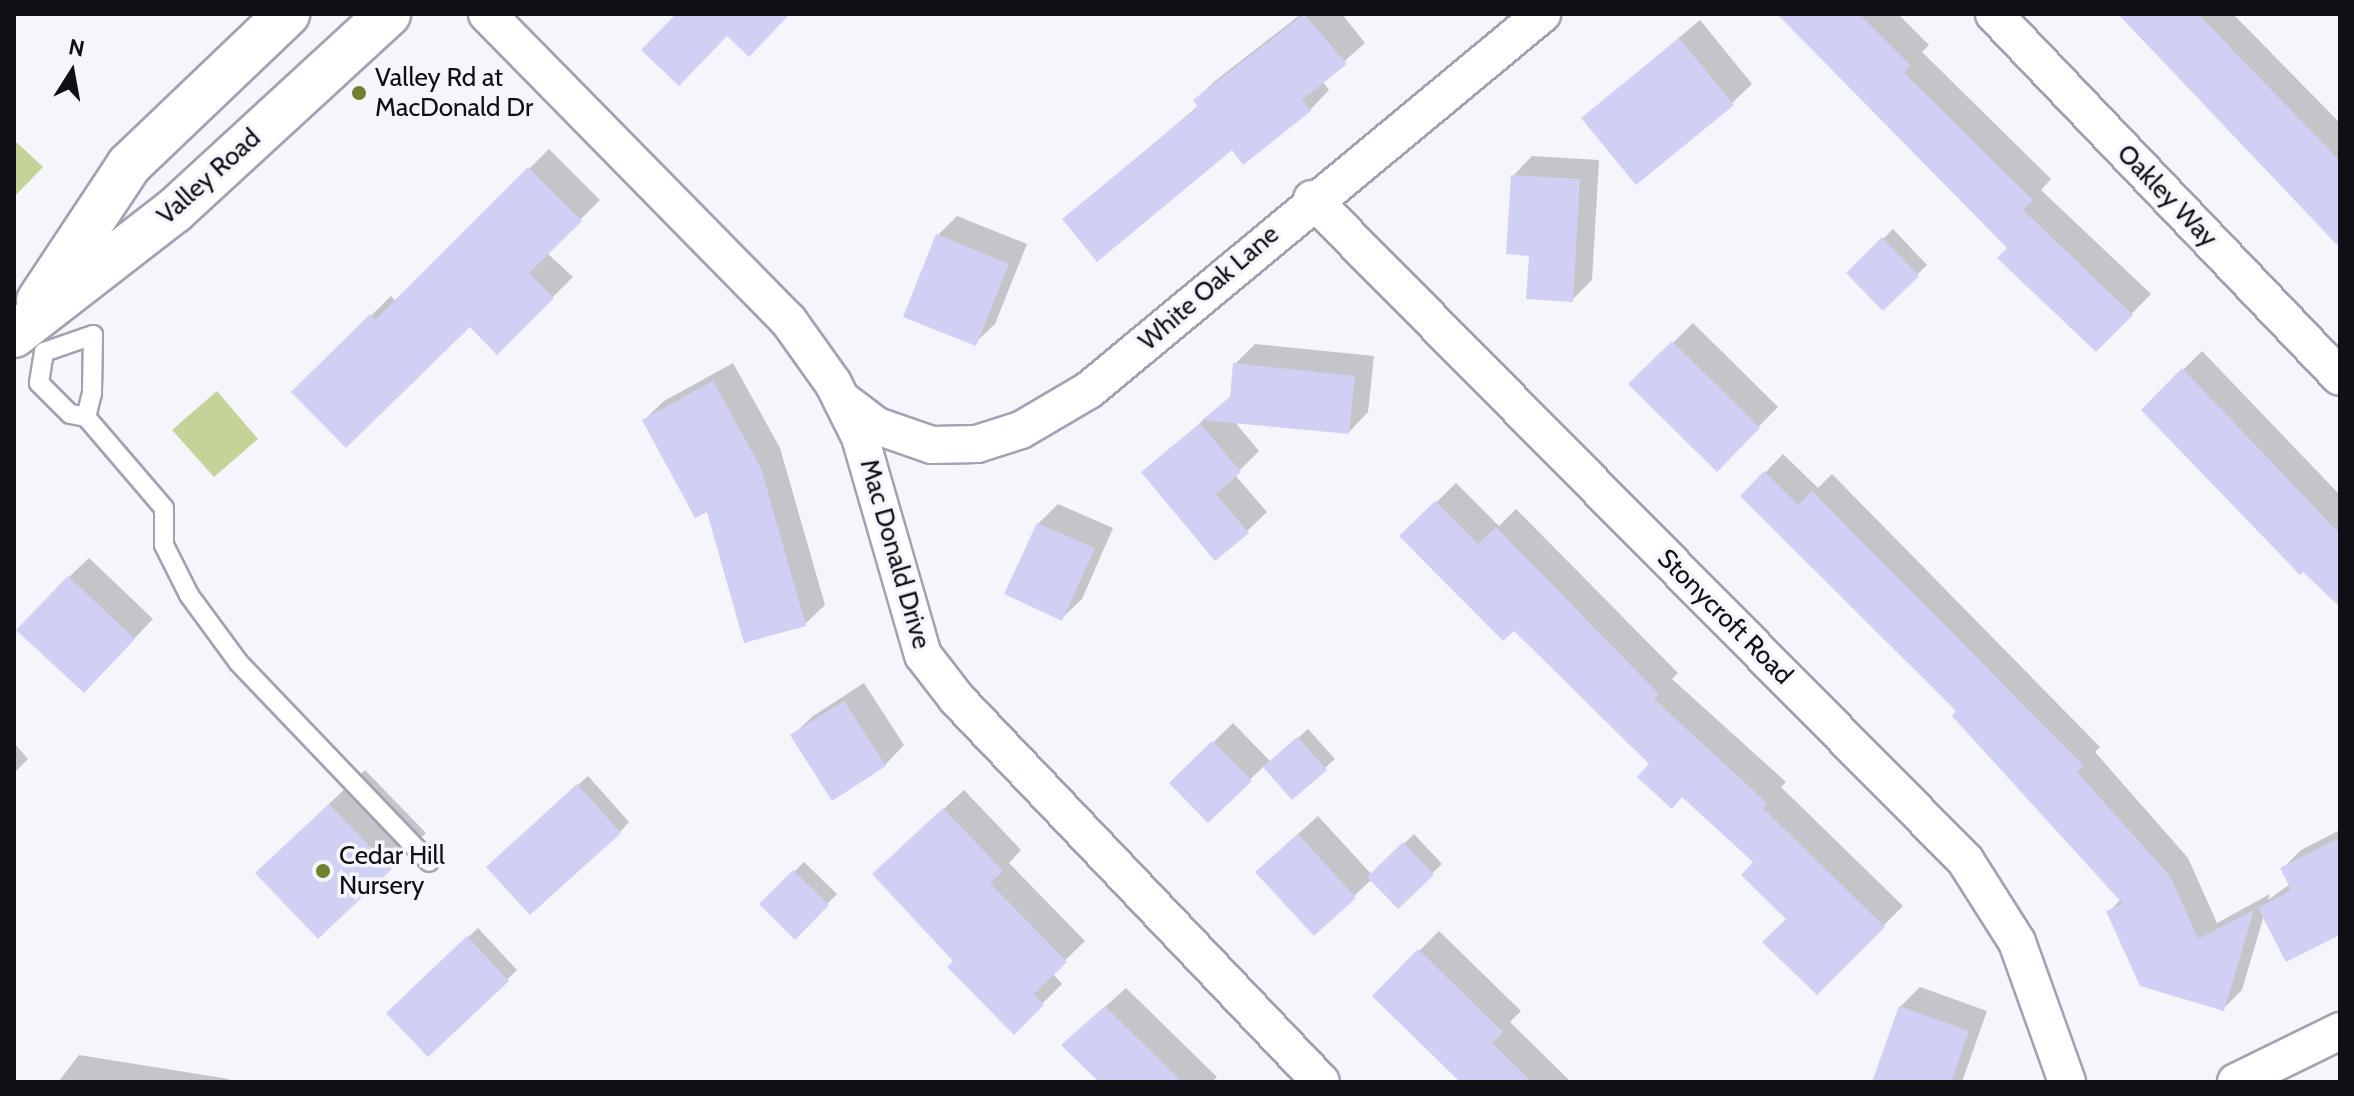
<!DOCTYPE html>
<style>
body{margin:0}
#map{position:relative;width:2354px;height:1096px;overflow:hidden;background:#f5f5fc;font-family:Cabin,sans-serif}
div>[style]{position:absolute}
.green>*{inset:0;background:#c4d397}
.shadow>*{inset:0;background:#0003}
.building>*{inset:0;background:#d0d0f4}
.roads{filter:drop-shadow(2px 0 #a1a2b2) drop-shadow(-2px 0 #a1a2b2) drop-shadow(0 2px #a1a2b2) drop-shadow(0 -2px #a1a2b2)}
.service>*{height:18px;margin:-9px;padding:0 9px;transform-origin:9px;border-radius:9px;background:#fff}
.minor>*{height:36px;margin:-18px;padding:0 18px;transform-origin:18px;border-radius:18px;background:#fff}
.primary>*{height:44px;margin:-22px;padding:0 22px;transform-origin:22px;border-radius:22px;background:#fff}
.dots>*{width:22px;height:22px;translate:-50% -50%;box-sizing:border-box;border:4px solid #f5f5fc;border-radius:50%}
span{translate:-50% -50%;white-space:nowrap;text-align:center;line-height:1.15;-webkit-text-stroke:7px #f5f5fc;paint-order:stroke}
.poi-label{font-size:26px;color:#0f0f15}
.left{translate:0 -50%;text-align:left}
.street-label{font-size:26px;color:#0f0f15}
.frame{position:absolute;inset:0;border:16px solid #0f0f15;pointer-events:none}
.north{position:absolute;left:32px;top:32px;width:80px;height:80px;-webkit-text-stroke:6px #f5f5fc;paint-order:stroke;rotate:11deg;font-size:22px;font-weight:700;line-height:32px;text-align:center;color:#0f0f15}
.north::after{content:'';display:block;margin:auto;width:28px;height:36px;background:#0f0f15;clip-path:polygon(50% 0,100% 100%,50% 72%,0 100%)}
</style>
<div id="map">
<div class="green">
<i style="clip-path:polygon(14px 140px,43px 167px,14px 197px)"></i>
<i style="clip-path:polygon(217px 391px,258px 439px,214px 477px,172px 430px)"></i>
</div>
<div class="shadow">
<i style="clip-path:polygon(1301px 14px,1342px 14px,1365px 43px,1322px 81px,1329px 90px,1310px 110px,1064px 220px,1199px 105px,1195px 100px,1215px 81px)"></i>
<i style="clip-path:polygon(1780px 14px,1898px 14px,1929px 45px,1922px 52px,2051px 179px,2041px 190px,2151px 294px,2096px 350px,2010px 248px)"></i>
<i style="clip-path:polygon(2118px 14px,2233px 14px,2340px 123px,2340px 226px,2325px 229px)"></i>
<i style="clip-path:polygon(1700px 20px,1752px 84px,1732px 103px,1584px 118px)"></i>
<i style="clip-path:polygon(549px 149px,600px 200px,547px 253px,573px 277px,497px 352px,470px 325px,293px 392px,391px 296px,396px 302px)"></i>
<i style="clip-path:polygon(1532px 156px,1599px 160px,1592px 280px,1572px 300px,1531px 254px,1513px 176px)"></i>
<i style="clip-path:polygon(957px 216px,1027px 244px,995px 324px,975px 343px,938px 235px)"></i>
<i style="clip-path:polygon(1893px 229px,1927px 265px,1883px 308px,1849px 273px)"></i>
<i style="clip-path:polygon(1693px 323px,1778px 407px,1717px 469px,1631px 384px)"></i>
<i style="clip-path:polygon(1255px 344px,1374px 356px,1368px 412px,1349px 432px,1234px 421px,1259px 451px,1235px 475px,1267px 512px,1247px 531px,1143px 473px,1232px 395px,1235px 364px)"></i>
<i style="clip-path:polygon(2202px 351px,2340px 495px,2340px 604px,2143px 410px)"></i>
<i style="clip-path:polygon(733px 363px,780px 448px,825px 605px,805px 624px,708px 509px,644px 420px,664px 401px)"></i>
<i style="clip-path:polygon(1783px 454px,1818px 488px,1832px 474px,2100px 747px,2095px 752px,2188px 858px,2217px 923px,2270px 894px,2268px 900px,2290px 884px,2283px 868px,2301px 850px,2340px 830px,2340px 933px,2264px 915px,2242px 990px,2224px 1008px,2109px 912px,2121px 899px,1959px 711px,1743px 496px)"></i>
<i style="clip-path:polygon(1456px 483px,1499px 526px,1516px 509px,1678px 673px,1672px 679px,1786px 782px,1781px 787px,1903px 906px,1817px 992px,1789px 919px,1756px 862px,1514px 628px,1402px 536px)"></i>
<i style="clip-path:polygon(1058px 504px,1113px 528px,1082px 599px,1062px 618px,1038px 524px)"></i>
<i style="clip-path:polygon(89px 558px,153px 619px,103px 671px,69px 577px)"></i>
<i style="clip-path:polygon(864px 683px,904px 745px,885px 765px,793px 735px,813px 716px)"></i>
<i style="clip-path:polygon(1233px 723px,1271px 762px,1308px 729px,1335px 759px,1292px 797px,1264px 766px,1208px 820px,1172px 783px)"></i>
<i style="clip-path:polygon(14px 743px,28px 759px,14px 773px)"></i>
<i style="clip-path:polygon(365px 770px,426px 833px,390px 868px,293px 838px)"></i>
<i style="clip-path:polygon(588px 776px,629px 822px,620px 832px,498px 857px)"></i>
<i style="clip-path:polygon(964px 790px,1021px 850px,1009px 863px,1085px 941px,1052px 973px,1062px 984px,1014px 1032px,956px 961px,894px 855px)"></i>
<i style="clip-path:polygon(1318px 816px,1372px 875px,1414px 834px,1442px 864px,1398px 906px,1372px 879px,1354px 896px,1278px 852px)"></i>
<i style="clip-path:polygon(804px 862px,837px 894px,795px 937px,762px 904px)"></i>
<i style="clip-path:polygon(478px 928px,517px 970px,428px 1055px,389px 1013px)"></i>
<i style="clip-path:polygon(1439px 931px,1521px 1011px,1510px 1022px,1571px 1082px,1461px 1082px,1375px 996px)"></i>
<i style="clip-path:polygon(1920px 987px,1987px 1011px,1962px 1082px,1868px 1082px,1875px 1078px,1900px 1007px)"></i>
<i style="clip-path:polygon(1126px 988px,1217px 1077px,1212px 1082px,1102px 1082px,1084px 1026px)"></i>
<i style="clip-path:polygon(79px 1055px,229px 1079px,229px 1082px,58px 1082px)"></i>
</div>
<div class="building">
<i style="clip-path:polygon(676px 14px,790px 14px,749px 57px,727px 36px,679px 86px,641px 50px)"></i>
<i style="clip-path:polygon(1304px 14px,1347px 64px,1302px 100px,1311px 111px,1243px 165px,1232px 150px,1097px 262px,1062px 219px,1198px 107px,1193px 100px)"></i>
<i style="clip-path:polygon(1777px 14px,1859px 14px,1911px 66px,1904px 73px,2033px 200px,2023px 210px,2133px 315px,2096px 352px,1997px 258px,2007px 248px)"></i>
<i style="clip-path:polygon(2118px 14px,2198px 14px,2340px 161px,2340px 248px)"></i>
<i style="clip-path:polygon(1679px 38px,1734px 105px,1636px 185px,1581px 118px)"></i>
<i style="clip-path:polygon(528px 167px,582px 221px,529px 273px,554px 298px,497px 355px,470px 327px,346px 448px,291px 392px,370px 314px,375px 320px)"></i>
<i style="clip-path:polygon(1511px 175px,1580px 179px,1573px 302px,1526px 299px,1529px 256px,1506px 254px)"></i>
<i style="clip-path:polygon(936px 234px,1009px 264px,976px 346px,903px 317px)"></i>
<i style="clip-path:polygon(1882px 237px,1919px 276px,1883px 311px,1846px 273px)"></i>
<i style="clip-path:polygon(1672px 341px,1760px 428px,1717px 472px,1628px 384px)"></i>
<i style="clip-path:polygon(1233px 363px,1355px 376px,1349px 434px,1202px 420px,1230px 397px)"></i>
<i style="clip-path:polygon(2182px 368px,2340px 534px,2340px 607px,2303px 572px,2300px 575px,2141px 410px)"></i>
<i style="clip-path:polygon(713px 381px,761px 468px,806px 626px,744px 643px,707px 512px,695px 518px,642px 420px)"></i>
<i style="clip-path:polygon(1200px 423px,1241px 472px,1216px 494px,1249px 533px,1215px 561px,1141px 472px)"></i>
<i style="clip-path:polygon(1764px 471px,1798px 505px,1812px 491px,2084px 766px,2077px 772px,2170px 876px,2198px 939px,2254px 910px,2224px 1011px,2140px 986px,2106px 911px,2123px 904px,1952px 716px,1956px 711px,1740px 496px)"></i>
<i style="clip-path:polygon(1435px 501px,1478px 544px,1496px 527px,1659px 694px,1654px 699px,1767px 803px,1763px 808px,1885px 927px,1817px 995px,1762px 942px,1786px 919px,1741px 875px,1753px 862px,1682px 797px,1672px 809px,1637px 777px,1649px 764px,1514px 631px,1503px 641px,1399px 536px)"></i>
<i style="clip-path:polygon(1037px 523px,1095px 548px,1062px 621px,1004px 594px)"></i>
<i style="clip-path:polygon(68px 576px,135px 639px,84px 693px,16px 630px)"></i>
<i style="clip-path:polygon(844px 701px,886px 766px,832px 801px,790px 735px)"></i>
<i style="clip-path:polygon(1297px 737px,1327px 770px,1292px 800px,1263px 767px)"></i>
<i style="clip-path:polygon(1212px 741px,1252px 781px,1208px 823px,1169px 783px)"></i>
<i style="clip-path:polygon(577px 784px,621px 833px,530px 915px,486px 867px)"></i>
<i style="clip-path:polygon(329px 804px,392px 869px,318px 939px,255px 873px)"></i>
<i style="clip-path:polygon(943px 808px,1003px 871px,990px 883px,1067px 962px,1034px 994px,1044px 1005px,1014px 1035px,947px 967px,953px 961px,872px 874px)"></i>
<i style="clip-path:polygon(1298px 834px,1356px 898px,1314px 936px,1255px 872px)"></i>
<i style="clip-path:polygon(2340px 837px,2340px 935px,2286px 962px,2258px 908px,2291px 890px,2280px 868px)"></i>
<i style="clip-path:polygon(1403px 842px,1434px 875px,1398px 909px,1367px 877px)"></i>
<i style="clip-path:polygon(793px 870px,829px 905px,795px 940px,759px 904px)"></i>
<i style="clip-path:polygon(467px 936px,509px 981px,428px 1057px,386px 1013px)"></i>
<i style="clip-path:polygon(1418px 949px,1503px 1032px,1492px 1043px,1532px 1082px,1460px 1082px,1372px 996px)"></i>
<i style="clip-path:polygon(1105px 1006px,1182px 1082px,1099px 1082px,1061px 1045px)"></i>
<i style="clip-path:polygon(1899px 1006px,1969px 1031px,1951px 1082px,1872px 1082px)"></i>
</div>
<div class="roads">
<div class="service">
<i style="left:93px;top:335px;width:58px;rotate:91deg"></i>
<i style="left:92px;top:393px;width:25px;rotate:104deg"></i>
<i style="left:86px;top:417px;width:16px;rotate:-169deg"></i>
<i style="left:70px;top:414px;width:44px;rotate:-135deg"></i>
<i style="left:39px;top:383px;width:31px;rotate:-81deg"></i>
<i style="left:44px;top:352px;width:52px;rotate:-19.1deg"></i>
<i style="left:86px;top:417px;width:120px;rotate:49.4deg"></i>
<i style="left:164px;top:508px;width:37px;rotate:90deg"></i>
<i style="left:164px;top:545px;width:56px;rotate:63.4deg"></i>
<i style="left:189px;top:595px;width:84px;rotate:53.7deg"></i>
<i style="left:239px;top:663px;width:275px;rotate:46.3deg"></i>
</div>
<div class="minor">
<i style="left:487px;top:14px;width:429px;rotate:45.5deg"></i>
<i style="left:788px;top:320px;width:77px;rotate:54.5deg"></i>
<i style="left:833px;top:383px;width:60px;rotate:63.4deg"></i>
<i style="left:860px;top:437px;width:227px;rotate:73.9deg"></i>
<i style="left:923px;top:655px;width:56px;rotate:52.3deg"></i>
<i style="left:957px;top:699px;width:528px;rotate:46.46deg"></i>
<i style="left:1994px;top:14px;width:501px;rotate:46.37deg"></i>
<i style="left:1312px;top:199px;width:929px;rotate:45.35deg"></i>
<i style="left:1965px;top:860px;width:97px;rotate:57.6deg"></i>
<i style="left:2017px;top:942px;width:149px;rotate:70.3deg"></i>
<i style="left:845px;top:402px;width:40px;rotate:37deg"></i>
<i style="left:877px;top:426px;width:58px;rotate:19.1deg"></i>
<i style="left:932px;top:445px;width:45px;rotate:-1.3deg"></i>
<i style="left:977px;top:444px;width:46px;rotate:-17.7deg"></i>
<i style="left:1021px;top:430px;width:79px;rotate:-30.5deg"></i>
<i style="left:1089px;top:390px;width:589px;rotate:-39.69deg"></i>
<i style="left:2236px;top:1082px;width:116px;rotate:-26.1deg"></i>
</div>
<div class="primary">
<i style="left:39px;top:301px;width:163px;rotate:-56.5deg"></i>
<i style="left:129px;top:165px;width:219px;rotate:-43.7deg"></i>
<i style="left:14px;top:335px;width:202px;rotate:-37.8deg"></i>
<i style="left:174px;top:211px;width:291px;rotate:-42.6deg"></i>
</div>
</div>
<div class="dots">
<i style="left:359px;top:93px;background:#708130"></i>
<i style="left:323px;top:871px;background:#708130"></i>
</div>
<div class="poi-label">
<span class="left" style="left:375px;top:93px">Valley Rd at<br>MacDonald Dr</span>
<span class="left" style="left:339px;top:871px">Cedar Hill<br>Nursery</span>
</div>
<div class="street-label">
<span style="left:209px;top:177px;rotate:-42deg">Valley Road</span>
<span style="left:2167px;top:196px;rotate:46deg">Oakley Way</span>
<span style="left:1209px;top:288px;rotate:-41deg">White Oak Lane</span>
<span style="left:895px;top:554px;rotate:74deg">Mac Donald Drive</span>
<span style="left:1725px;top:617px;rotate:45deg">Stonycroft Road</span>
</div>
<div class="frame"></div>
<div class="north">N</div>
</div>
